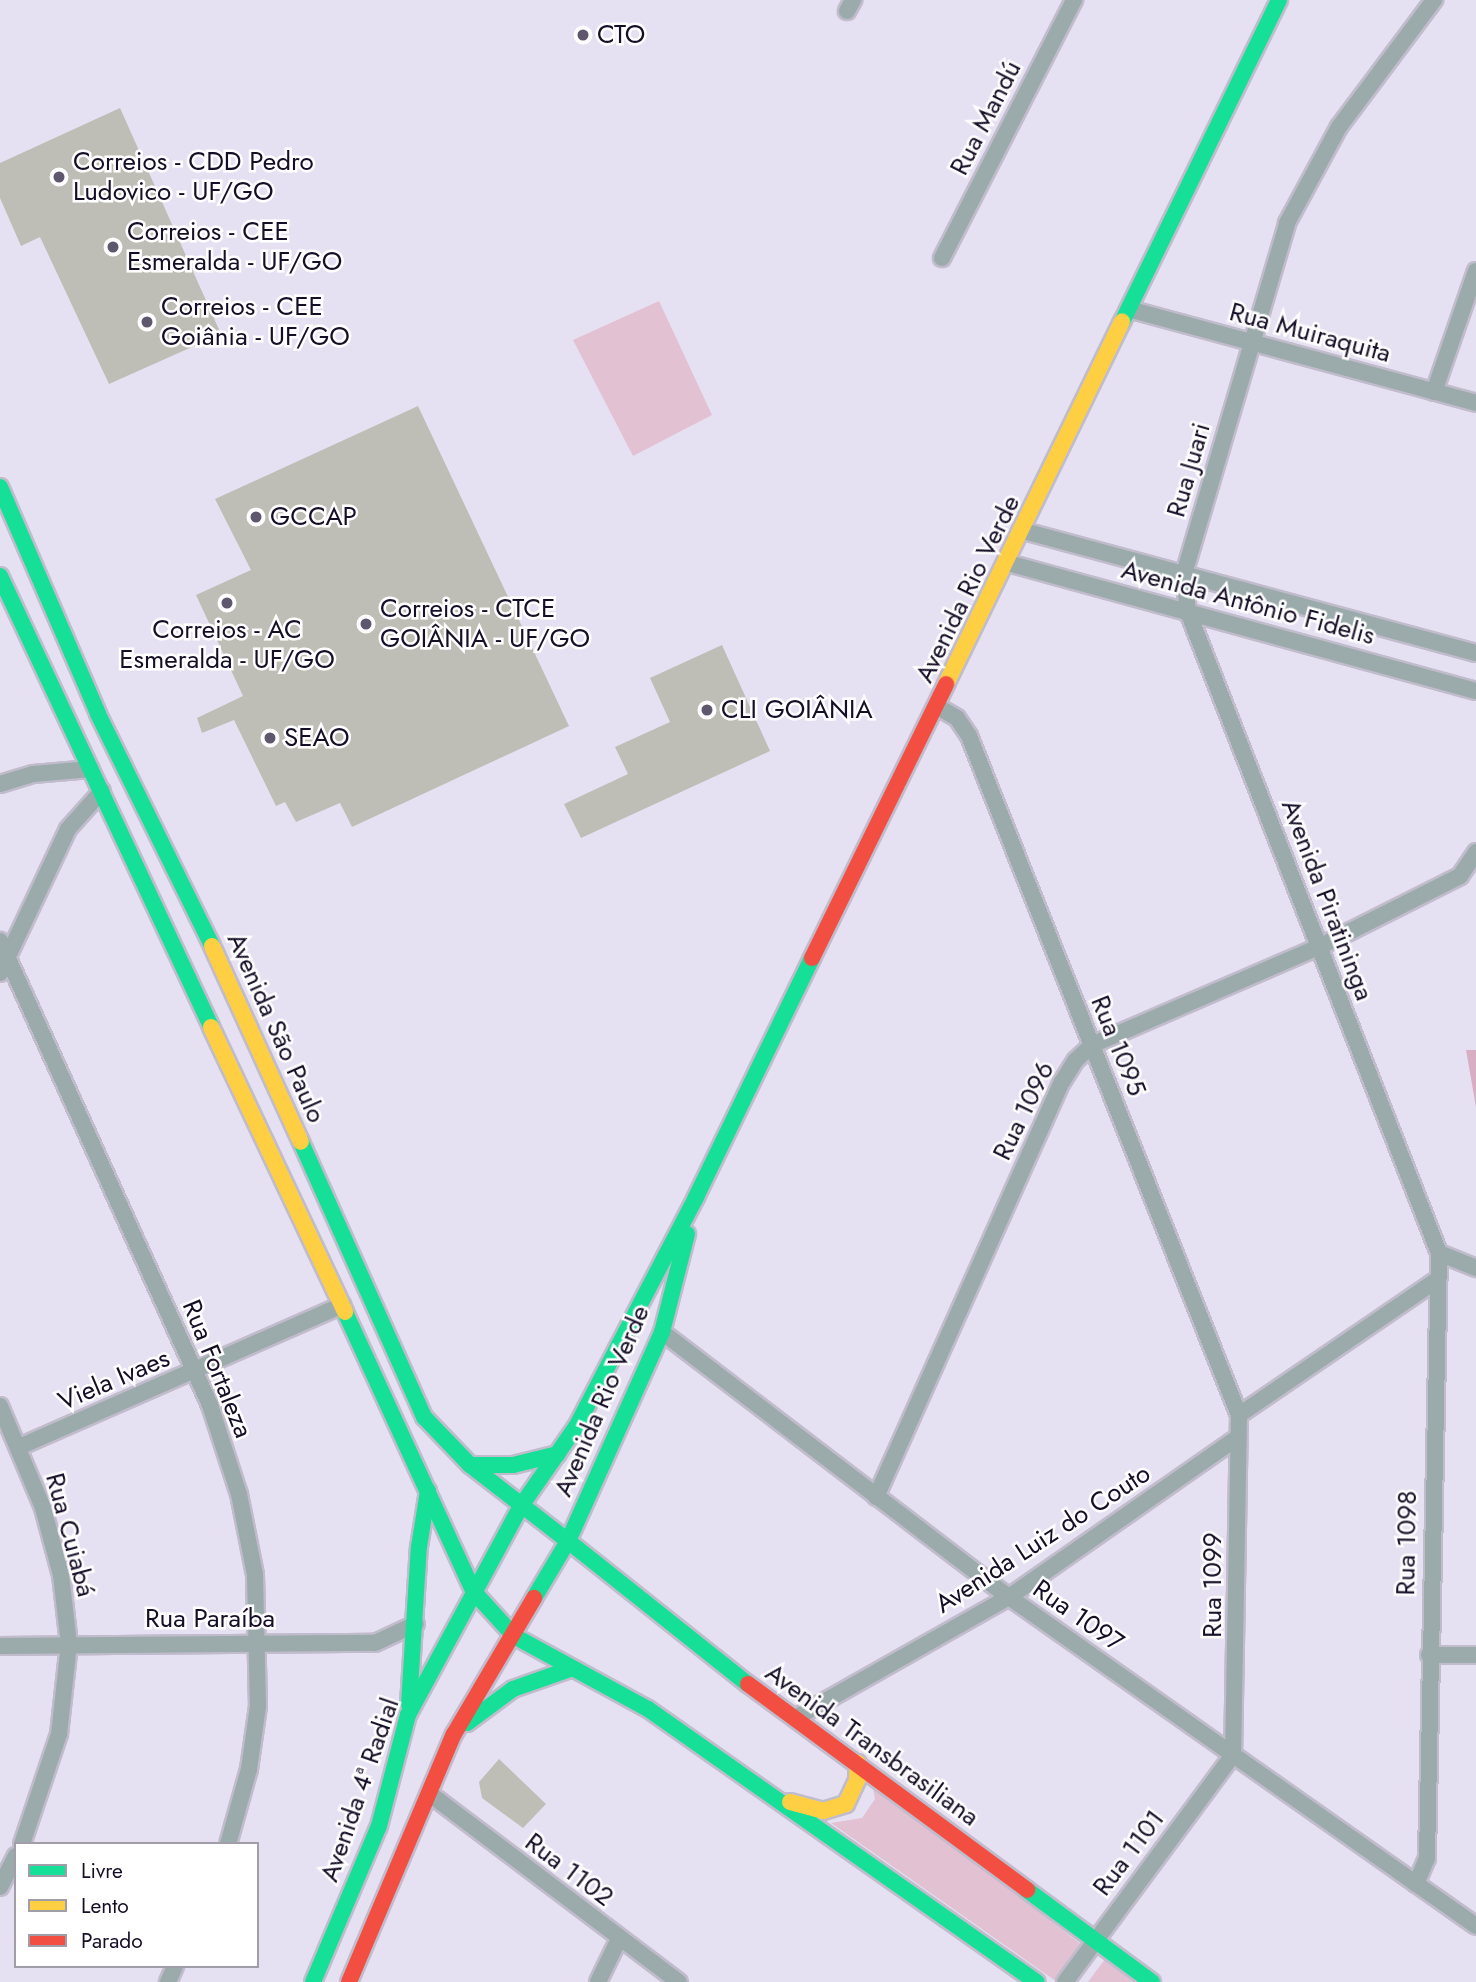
<!DOCTYPE html>
<meta charset="utf-8">
<style>
body{margin:0}
#map{position:relative;width:1476px;height:1982px;overflow:hidden;background:#e6e1f2;font-family:Jost,sans-serif}
div>[style]{position:absolute}
.green>*{inset:0;background:#e2c1d3}
.forest>*{inset:0;background:#d8aec4}
.building>*{inset:0;background:#bebeb7}
.roads{filter:drop-shadow(2px 0 #c1bccc) drop-shadow(-2px 0 #c1bccc) drop-shadow(0 2px #c1bccc) drop-shadow(0 -2px #c1bccc)}
.street>*{height:16px;margin:-8px;padding:0 8px;transform-origin:8px;border-radius:8px;background:#9baaab}
.fast>*{height:16px;margin:-8px;padding:0 8px;transform-origin:8px;border-radius:8px;background:#16e098}
.slow>*{height:16px;margin:-8px;padding:0 8px;transform-origin:8px;border-radius:8px;background:#ffcf43}
.jam>*{height:16px;margin:-8px;padding:0 8px;transform-origin:8px;border-radius:8px;background:#f24e42}
.dots>*{width:19px;height:19px;translate:-50% -50%;box-sizing:border-box;border:4px solid #fff;border-radius:50%}
span{translate:-50% -50%;white-space:nowrap;text-align:center;line-height:1.15;-webkit-text-stroke:5px #fff;paint-order:stroke}
.poi-label{font-size:26px;color:#160d27}
.left{translate:0 -50%;text-align:left}
.street-label{font-size:26px;color:#160d27}
.legend{position:absolute;left:14px;top:1842px;width:245px;height:126px;box-sizing:border-box;background:#fff;border:2px solid #a29ea9;margin:0;padding:9px 12px;list-style:none;font-size:21px;color:#160d27}
.legend li{display:flex;align-items:center;gap:14px;height:35px}
.legend b{width:35px;border:2px solid #a29ea9}
</style>
<div id="map">
<div class="green">
<i style="clip-path:polygon(659px 301px,712px 415px,633px 456px,573px 340px)"></i>
<i style="clip-path:polygon(872px 1782px,1082px 1945px,1057px 1982px,831px 1823px,862px 1818px,875px 1799px)"></i>
<i style="clip-path:polygon(1105px 1959px,1138px 1982px,1088px 1982px)"></i>
</div>
<div class="forest">
<i style="clip-path:polygon(1466px 1050px,1476px 1050px,1476px 1107px)"></i>
</div>
<div class="building">
<i style="clip-path:polygon(120px 108px,221px 334px,109px 384px,40px 237px,21px 246px,0 198px,0 163px)"></i>
<i style="clip-path:polygon(418px 406px,569px 726px,352px 827px,340px 803px,296px 822px,285px 802px,276px 806px,234px 720px,202px 733px,197px 718px,243px 696px,196px 595px,251px 570px,215px 499px)"></i>
<i style="clip-path:polygon(722px 645px,770px 751px,581px 838px,564px 804px,628px 774px,615px 747px,670px 722px,650px 678px)"></i>
<i style="clip-path:polygon(499px 1759px,546px 1804px,523px 1828px,482px 1798px,479px 1782px)"></i>
</div>
<div class="roads">
<div class="street">
<i style="left:847px;top:11px;width:13px;rotate:-61deg"></i>
<i style="left:942px;top:258px;width:290px;rotate:-62.9deg"></i>
<i style="left:1132px;top:310px;width:356px;rotate:15.1deg"></i>
<i style="left:1434px;top:392px;width:128px;rotate:-70.9deg"></i>
<i style="left:1024px;top:531px;width:468px;rotate:15.1deg"></i>
<i style="left:1008px;top:563px;width:485px;rotate:15.3deg"></i>
<i style="left:938px;top:707px;width:22px;rotate:30deg"></i>
<i style="left:957px;top:718px;width:22px;rotate:56deg"></i>
<i style="left:969px;top:736px;width:731px;rotate:68.32deg"></i>
<i style="left:1239px;top:1415px;width:340px;rotate:91deg"></i>
<i style="left:1233px;top:1755px;width:282px;rotate:126.5deg"></i>
<i style="left:0;top:784px;width:34px;rotate:-17deg"></i>
<i style="left:33px;top:774px;width:58px;rotate:-4.9deg"></i>
<i style="left:0;top:941px;width:509px;rotate:65.65deg"></i>
<i style="left:210px;top:1405px;width:94px;rotate:72deg"></i>
<i style="left:239px;top:1494px;width:83px;rotate:78.8deg"></i>
<i style="left:255px;top:1575px;width:131px;rotate:88.7deg"></i>
<i style="left:258px;top:1706px;width:64px;rotate:98.1deg"></i>
<i style="left:249px;top:1769px;width:78px;rotate:105.6deg"></i>
<i style="left:0;top:973px;width:159px;rotate:-64.7deg"></i>
<i style="left:68px;top:829px;width:51px;rotate:-48.2deg"></i>
<i style="left:1439px;top:1253px;width:40px;rotate:22deg"></i>
<i style="left:662px;top:1332px;width:437px;rotate:37.4deg"></i>
<i style="left:1009px;top:1597px;width:571px;rotate:35.16deg"></i>
<i style="left:0;top:1406px;width:111px;rotate:67.1deg"></i>
<i style="left:43px;top:1508px;width:69px;rotate:75deg"></i>
<i style="left:61px;top:1575px;width:69px;rotate:83.4deg"></i>
<i style="left:69px;top:1644px;width:91px;rotate:96.3deg"></i>
<i style="left:59px;top:1734px;width:116px;rotate:108.6deg"></i>
<i style="left:1239px;top:1415px;width:241px;rotate:-34.3deg"></i>
<i style="left:19px;top:1447px;width:353px;rotate:-23.7deg"></i>
<i style="left:876px;top:1497px;width:455px;rotate:-65.9deg"></i>
<i style="left:1062px;top:1082px;width:26px;rotate:-58deg"></i>
<i style="left:1076px;top:1060px;width:22px;rotate:-43deg"></i>
<i style="left:1092px;top:1045px;width:247px;rotate:-23.4deg"></i>
<i style="left:1319px;top:947px;width:158px;rotate:-26.7deg"></i>
<i style="left:1460px;top:876px;width:29px;rotate:-56deg"></i>
<i style="left:0;top:1646px;width:375px;rotate:-0.5deg"></i>
<i style="left:375px;top:1643px;width:45px;rotate:-24.9deg"></i>
<i style="left:1429px;top:1655px;width:47px"></i>
<i style="left:797px;top:1717px;width:244px;rotate:-29.5deg"></i>
<i style="left:1009px;top:1597px;width:279px;rotate:-34.9deg"></i>
<i style="left:430px;top:1794px;width:312px;rotate:37.1deg"></i>
<i style="left:1416px;top:1884px;width:28px;rotate:-67deg"></i>
<i style="left:1427px;top:1858px;width:605px;rotate:-88.86deg"></i>
<i style="left:1439px;top:1253px;width:688px;rotate:-111.38deg"></i>
<i style="left:1188px;top:612px;width:38px;rotate:-96deg"></i>
<i style="left:1184px;top:574px;width:366px;rotate:-73.6deg"></i>
<i style="left:1287px;top:223px;width:109px;rotate:-61.6deg"></i>
<i style="left:1339px;top:127px;width:159px;rotate:-53.2deg"></i>
<i style="left:0;top:1887px;width:35px;rotate:-63deg"></i>
<i style="left:168px;top:1982px;width:17px;rotate:-66deg"></i>
<i style="left:598px;top:1982px;width:48px;rotate:-64deg"></i>
</div>
<div class="fast">
<i style="left:1122px;top:322px;width:358px;rotate:-64deg"></i>
<i style="left:0;top:487px;width:247px;rotate:66.6deg"></i>
<i style="left:98px;top:714px;width:258px;rotate:63.8deg"></i>
<i style="left:0;top:576px;width:498px;rotate:64.9deg"></i>
<i style="left:301px;top:1142px;width:301px;rotate:65.9deg"></i>
<i style="left:424px;top:1417px;width:66px;rotate:46.2deg"></i>
<i style="left:470px;top:1465px;width:124px;rotate:37.8deg"></i>
<i style="left:568px;top:1541px;width:66px;rotate:120.8deg"></i>
<i style="left:687px;top:1234px;width:101px;rotate:104.3deg"></i>
<i style="left:662px;top:1332px;width:229px;rotate:114.2deg"></i>
<i style="left:568px;top:1541px;width:230px;rotate:38.5deg"></i>
<i style="left:345px;top:1312px;width:308px;rotate:65.3deg"></i>
<i style="left:474px;top:1592px;width:59px;rotate:47.7deg"></i>
<i style="left:470px;top:1465px;width:43px"></i>
<i style="left:513px;top:1465px;width:46px;rotate:-13.7deg"></i>
<i style="left:521px;top:1506px;width:96px;rotate:-55.2deg"></i>
<i style="left:576px;top:1427px;width:259px;rotate:-62.4deg"></i>
<i style="left:696px;top:1197px;width:266px;rotate:-64.1deg"></i>
<i style="left:514px;top:1636px;width:153px;rotate:28.6deg"></i>
<i style="left:648px;top:1709px;width:475px;rotate:35.1deg"></i>
<i style="left:409px;top:1704px;width:157px;rotate:-86.4deg"></i>
<i style="left:419px;top:1547px;width:57px;rotate:-80.9deg"></i>
<i style="left:467px;top:1723px;width:57px;rotate:-36.5deg"></i>
<i style="left:513px;top:1689px;width:60px;rotate:-19.3deg"></i>
<i style="left:1027px;top:1890px;width:155px;rotate:36.4deg"></i>
<i style="left:313px;top:1982px;width:169px;rotate:-67.1deg"></i>
<i style="left:379px;top:1826px;width:115px;rotate:-75.4deg"></i>
<i style="left:408px;top:1715px;width:238px;rotate:-61.6deg"></i>
</div>
<div class="slow">
<i style="left:946px;top:684px;width:403px;rotate:-64.1deg"></i>
<i style="left:212px;top:946px;width:215px;rotate:65.6deg"></i>
<i style="left:211px;top:1027px;width:315px;rotate:64.8deg"></i>
<i style="left:790px;top:1802px;width:34px;rotate:15deg"></i>
<i style="left:823px;top:1811px;width:24px;rotate:-17deg"></i>
<i style="left:846px;top:1804px;width:26px;rotate:-65deg"></i>
<i style="left:857px;top:1780px;width:17px;rotate:-87deg"></i>
</div>
<div class="jam">
<i style="left:812px;top:958px;width:305px;rotate:-63.9deg"></i>
<i style="left:748px;top:1684px;width:347px;rotate:36.4deg"></i>
<i style="left:349px;top:1982px;width:269px;rotate:-67.1deg"></i>
<i style="left:454px;top:1734px;width:158px;rotate:-59.5deg"></i>
</div>
</div>
<div class="dots">
<i style="left:583px;top:35px;background:#5f576e"></i>
<i style="left:59px;top:177px;background:#5f576e"></i>
<i style="left:113px;top:247px;background:#5f576e"></i>
<i style="left:147px;top:322px;background:#5f576e"></i>
<i style="left:256px;top:517px;background:#5f576e"></i>
<i style="left:227px;top:603px;background:#5f576e"></i>
<i style="left:366px;top:624px;background:#5f576e"></i>
<i style="left:707px;top:710px;background:#5f576e"></i>
<i style="left:270px;top:738px;background:#5f576e"></i>
</div>
<div class="poi-label">
<span class="left" style="left:597px;top:35px">CTO</span>
<span class="left" style="left:73px;top:177px">Correios - CDD Pedro<br>Ludovico - UF/GO</span>
<span class="left" style="left:127px;top:247px">Correios - CEE<br>Esmeralda - UF/GO</span>
<span class="left" style="left:161px;top:322px">Correios - CEE<br>Goiânia - UF/GO</span>
<span class="left" style="left:270px;top:517px">GCCAP</span>
<span class="left" style="left:380px;top:624px">Correios - CTCE<br>GOIÂNIA - UF/GO</span>
<span style="left:227px;top:645px">Correios - AC<br>Esmeralda - UF/GO</span>
<span class="left" style="left:721px;top:710px">CLI GOIÂNIA</span>
<span class="left" style="left:284px;top:738px">SEAO</span>
</div>
<div class="street-label">
<span style="left:986px;top:118px;rotate:-63deg">Rua Mandú</span>
<span style="left:1310px;top:333px;rotate:15deg">Rua Muiraquita</span>
<span style="left:1189px;top:470px;rotate:-74deg">Rua Juari</span>
<span style="left:968px;top:589px;rotate:-64deg">Avenida Rio Verde</span>
<span style="left:1248px;top:603px;rotate:15deg">Avenida Antônio Fidelis</span>
<span style="left:1327px;top:900px;rotate:69deg">Avenida Piratininga</span>
<span style="left:276px;top:1028px;rotate:66deg">Avenida São Paulo</span>
<span style="left:1118px;top:1046px;rotate:68deg">Rua 1095</span>
<span style="left:1024px;top:1111px;rotate:-64deg">Rua 1096</span>
<span style="left:217px;top:1369px;rotate:68deg">Rua Fortaleza</span>
<span style="left:114px;top:1380px;rotate:-23deg">Viela Ivaes</span>
<span style="left:602px;top:1401px;rotate:-67deg">Avenida Rio Verde</span>
<span style="left:70px;top:1535px;rotate:75deg">Rua Cuiabá</span>
<span style="left:1043px;top:1539px;rotate:-33deg">Avenida Luiz do Couto</span>
<span style="left:1407px;top:1543px;rotate:-89deg">Rua 1098</span>
<span style="left:1213px;top:1585px;rotate:-90deg">Rua 1099</span>
<span style="left:1078px;top:1616px;rotate:35deg">Rua 1097</span>
<span style="left:210px;top:1619px">Rua Paraíba</span>
<span style="left:872px;top:1745px;rotate:36deg">Avenida Transbrasiliana</span>
<span style="left:360px;top:1790px;rotate:-71deg">Avenida 4ª Radial</span>
<span style="left:1129px;top:1853px;rotate:-53deg">Rua 1101</span>
<span style="left:569px;top:1870px;rotate:37deg">Rua 1102</span>
</div>
<ul class="legend">
<li><b style="height:9px;background:#16e098"></b>Livre</li>
<li><b style="height:9px;background:#ffcf43"></b>Lento</li>
<li><b style="height:9px;background:#f24e42"></b>Parado</li>
</ul>
</div>
